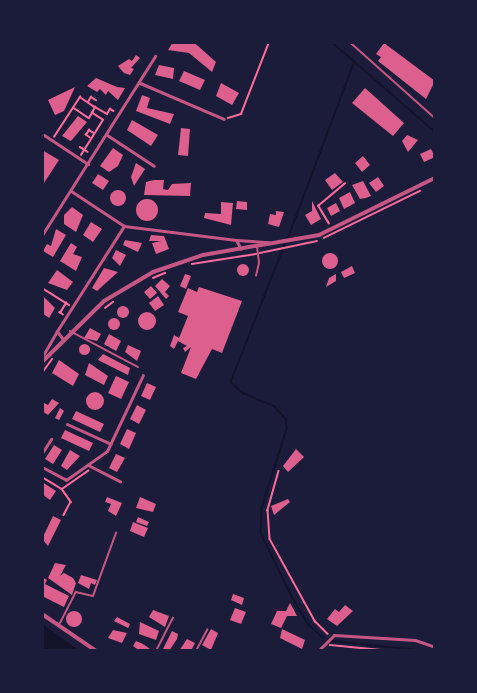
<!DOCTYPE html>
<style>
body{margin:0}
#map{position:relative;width:477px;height:693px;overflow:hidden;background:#1b1b3a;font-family:"Times New Roman",serif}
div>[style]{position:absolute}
.water>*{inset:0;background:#12122b}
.stream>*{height:1.5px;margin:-0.75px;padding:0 0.75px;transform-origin:0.75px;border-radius:0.75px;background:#12122b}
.building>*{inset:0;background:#dd5f8e}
.round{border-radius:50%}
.path>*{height:1.5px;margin:-0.75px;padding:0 0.75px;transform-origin:0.75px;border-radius:0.75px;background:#ff6b9d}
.service>*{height:1.5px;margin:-0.75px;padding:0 0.75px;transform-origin:0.75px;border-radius:0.75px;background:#c65784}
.minor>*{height:3px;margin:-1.5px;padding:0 1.5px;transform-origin:1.5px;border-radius:1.5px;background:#c65784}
.tertiary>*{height:4px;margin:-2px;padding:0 2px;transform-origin:2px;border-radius:2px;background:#c65784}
span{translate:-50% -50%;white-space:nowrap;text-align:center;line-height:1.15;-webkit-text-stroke:6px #1b1b3a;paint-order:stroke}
.frame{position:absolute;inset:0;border:44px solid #1b1b3a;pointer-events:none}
</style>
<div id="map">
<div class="water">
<i style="clip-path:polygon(42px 624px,80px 651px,42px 651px)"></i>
</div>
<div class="stream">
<i style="left:332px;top:42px;width:137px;rotate:41.1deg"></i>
<i style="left:288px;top:238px;width:188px;rotate:-69.4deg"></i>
<i style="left:286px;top:242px;width:150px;rotate:111.4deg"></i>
<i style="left:231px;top:382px;width:16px;rotate:43deg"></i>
<i style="left:243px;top:393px;width:34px;rotate:23deg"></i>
<i style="left:274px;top:406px;width:18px;rotate:47deg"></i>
<i style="left:286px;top:419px;width:10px;rotate:84deg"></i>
<i style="left:287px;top:429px;width:84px;rotate:107.4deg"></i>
<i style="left:262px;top:509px;width:24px;rotate:92deg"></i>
<i style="left:261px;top:533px;width:72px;rotate:63.8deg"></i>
<i style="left:293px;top:598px;width:30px;rotate:60deg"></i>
<i style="left:308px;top:624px;width:20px;rotate:41deg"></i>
<i style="left:331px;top:641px;width:100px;rotate:5.8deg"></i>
</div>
<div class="building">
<i style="clip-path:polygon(173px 42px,193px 42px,198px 46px,216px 62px,212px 72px,189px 53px,168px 50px)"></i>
<i style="clip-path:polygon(384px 43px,435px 81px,426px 99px,378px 61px,381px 57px,376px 54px)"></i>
<i style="clip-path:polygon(136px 55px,140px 58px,131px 68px,134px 69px,130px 75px,124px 73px,118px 66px,129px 59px,132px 61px)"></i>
<i style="clip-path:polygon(159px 65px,174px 68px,173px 79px,155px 75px)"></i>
<i style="clip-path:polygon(184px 71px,205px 80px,200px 90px,179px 81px)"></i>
<i style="clip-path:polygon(96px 78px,117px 87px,125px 88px,118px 100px,108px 91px,106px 95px,100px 89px,97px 92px,87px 86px)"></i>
<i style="clip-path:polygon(221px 83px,239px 93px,232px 105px,216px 96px)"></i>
<i style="clip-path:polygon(75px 87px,64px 111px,55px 115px,48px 100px)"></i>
<i style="clip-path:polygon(365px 88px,404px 123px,393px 136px,352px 103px)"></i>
<i style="clip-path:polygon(142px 95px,150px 98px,147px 108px,174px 114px,170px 124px,136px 111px)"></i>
<i style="clip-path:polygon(78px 116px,87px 122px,71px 141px,62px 136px)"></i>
<i style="clip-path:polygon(132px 120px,158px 135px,151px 146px,127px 130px)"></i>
<i style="clip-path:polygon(181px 128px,190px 129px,188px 156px,178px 155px)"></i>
<i style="clip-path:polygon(407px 135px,418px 140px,408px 152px,402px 141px)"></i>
<i style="clip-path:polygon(113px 148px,123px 155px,118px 166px,109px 172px,100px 166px)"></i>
<i style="clip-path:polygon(431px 149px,435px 157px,424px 162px,420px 154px)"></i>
<i style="clip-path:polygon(42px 150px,59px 160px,42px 186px)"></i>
<i style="clip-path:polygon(363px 156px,370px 165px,362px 172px,355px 163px)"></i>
<i style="clip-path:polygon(136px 163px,145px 169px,134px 186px,131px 177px)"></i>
<i style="clip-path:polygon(335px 173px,343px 182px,332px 190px,325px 180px)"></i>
<i style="clip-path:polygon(98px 174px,109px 181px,103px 190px,92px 183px)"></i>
<i style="clip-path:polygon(378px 177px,384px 186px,376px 192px,369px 183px)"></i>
<i style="clip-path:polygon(154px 180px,164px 180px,163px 189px,168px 190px,172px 184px,191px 183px,190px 196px,144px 195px,146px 182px)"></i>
<i style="clip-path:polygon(363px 181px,371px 196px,366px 198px,360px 199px,352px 185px)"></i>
<i class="round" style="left:110px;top:190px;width:16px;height:16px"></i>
<i style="clip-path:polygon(350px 192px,355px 203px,344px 209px,339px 198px)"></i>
<i class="round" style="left:136px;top:199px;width:22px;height:22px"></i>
<i style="clip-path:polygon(237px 201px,247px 202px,247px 210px,236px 209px)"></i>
<i style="clip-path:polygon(312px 201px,321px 219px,311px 225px,305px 215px,312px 211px)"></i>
<i style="clip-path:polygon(221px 202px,233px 203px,231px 225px,204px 218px,205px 213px,221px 214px)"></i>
<i style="clip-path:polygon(336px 203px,340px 211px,331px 216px,327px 208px)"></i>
<i style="clip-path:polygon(72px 207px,83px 215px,76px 232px,64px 224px,64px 215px)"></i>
<i style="clip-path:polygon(276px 211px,284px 212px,279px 227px,268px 224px,270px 214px,276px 215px)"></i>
<i style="clip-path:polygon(91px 222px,102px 229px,93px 242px,83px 235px)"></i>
<i style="clip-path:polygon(56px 229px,66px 235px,53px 257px,43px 251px,47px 244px,51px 246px)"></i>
<i style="clip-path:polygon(151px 235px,164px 236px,169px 249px,156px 254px,152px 243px,161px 241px,149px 241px)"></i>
<i style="clip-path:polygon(125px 240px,142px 243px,138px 252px,123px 245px)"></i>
<i style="clip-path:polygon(71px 243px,77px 247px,73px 254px,82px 257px,76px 271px,60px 261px)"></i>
<i style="clip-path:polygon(116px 250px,126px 255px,120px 266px,112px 258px)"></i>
<i class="round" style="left:322px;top:253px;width:16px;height:16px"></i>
<i class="round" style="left:237px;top:264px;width:12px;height:12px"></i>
<i style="clip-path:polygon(352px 266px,355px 273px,344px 278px,341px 272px)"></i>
<i style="clip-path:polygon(104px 268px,118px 272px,97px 291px,92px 288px)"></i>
<i style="clip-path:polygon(57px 270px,73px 282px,67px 290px,48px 283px)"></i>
<i style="clip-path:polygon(185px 274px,191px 276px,186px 289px,180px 286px)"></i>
<i style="clip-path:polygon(336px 274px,336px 281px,326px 287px,329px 278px)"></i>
<i style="clip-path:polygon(162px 279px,170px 286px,165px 292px,169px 296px,166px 299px,155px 286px)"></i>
<i style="clip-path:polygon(151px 286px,157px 293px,150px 299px,144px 292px)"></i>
<i style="clip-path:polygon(199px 287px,242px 301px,222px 353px,212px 349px,196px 379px,181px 373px,191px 347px,185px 352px,183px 348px,187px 346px,178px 341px,174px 349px,170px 346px,174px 335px,179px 338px,188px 316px,178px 312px,188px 288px,197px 292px)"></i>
<i style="clip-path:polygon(42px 295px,55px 308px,49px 318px,42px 313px)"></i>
<i style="clip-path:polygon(158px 296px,164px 305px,155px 311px,149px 303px)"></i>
<i class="round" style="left:117px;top:306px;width:12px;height:12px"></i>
<i class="round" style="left:138px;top:312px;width:18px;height:18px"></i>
<i class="round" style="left:108px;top:318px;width:12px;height:12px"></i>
<i style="clip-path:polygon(90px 328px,101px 334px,97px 341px,84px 338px)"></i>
<i style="clip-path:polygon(109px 334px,121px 341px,116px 351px,104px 344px)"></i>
<i class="round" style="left:78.5px;top:343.5px;width:11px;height:11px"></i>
<i style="clip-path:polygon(128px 345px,141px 351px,137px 361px,125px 352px)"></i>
<i style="clip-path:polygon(103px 354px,130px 368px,128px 375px,98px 360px)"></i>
<i style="clip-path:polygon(59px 360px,79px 374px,73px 386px,52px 373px)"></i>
<i style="clip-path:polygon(89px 363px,108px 376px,104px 385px,85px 375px)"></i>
<i style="clip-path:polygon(116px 376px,129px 382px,121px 399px,108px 393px)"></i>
<i style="clip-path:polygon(147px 383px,156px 387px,150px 400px,141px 396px)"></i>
<i class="round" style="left:86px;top:392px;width:18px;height:18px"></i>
<i style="clip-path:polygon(52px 399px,59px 403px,48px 415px,42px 411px,42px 402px,48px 405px)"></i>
<i style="clip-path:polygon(137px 405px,146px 410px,139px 424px,130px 419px)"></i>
<i style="clip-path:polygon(60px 408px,64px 411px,59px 420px,55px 418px)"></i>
<i style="clip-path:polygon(76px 411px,104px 424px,100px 432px,72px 419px)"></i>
<i style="clip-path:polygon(127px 429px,136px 433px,129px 449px,120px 444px)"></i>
<i style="clip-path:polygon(65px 430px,93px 443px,89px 451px,61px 438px)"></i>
<i style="clip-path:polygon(54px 445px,62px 450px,53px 464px,45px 459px)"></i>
<i style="clip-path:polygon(296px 449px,304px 457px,288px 472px,283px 466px)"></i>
<i style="clip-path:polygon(70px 450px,80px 456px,67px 470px,61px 466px)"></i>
<i style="clip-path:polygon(116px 454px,125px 458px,117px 472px,109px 468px)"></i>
<i style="clip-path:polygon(42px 482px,56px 491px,50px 500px,42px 494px)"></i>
<i style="clip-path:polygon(107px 497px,122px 503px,116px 516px,108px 511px,111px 504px,105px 502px)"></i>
<i style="clip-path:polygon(140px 497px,156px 504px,153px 512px,136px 508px)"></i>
<i style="clip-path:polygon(288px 499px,290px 502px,274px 515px,271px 506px)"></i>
<i style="clip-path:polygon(53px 516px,61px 520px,48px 546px,42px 539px)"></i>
<i style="clip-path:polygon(138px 517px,149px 522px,147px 526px,136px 522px)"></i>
<i style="clip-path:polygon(133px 522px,148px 528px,144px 537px,130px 531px)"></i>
<i style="clip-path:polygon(55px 563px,66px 565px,60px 576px,64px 573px,73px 578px,76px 583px,72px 595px,48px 578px)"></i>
<i style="clip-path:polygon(81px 575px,97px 580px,95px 585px,91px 583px,89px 589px,78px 583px)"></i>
<i style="clip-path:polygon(42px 577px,47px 580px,45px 584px,69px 596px,64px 607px,42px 596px)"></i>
<i style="clip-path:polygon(233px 594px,244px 598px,242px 605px,231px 600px)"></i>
<i style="clip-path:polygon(290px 603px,297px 616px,287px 616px,281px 628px,271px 624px,277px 611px,286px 611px)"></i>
<i style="clip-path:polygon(345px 605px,353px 611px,337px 626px,327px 619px,335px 609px,339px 612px)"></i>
<i style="clip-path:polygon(235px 608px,246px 612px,241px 624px,230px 620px)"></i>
<i style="clip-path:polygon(153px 610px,169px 616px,165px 627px,149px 617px)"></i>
<i class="round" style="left:66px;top:611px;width:16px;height:16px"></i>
<i style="clip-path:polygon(117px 617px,130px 624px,128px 628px,114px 621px)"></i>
<i style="clip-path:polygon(140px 622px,159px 631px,156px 640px,139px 634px)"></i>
<i style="clip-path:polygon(211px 629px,218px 633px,211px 650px,202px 645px)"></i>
<i style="clip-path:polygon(282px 629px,305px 640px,302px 649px,280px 638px)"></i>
<i style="clip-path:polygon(113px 630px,127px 633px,122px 643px,108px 638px)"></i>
<i style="clip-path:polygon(172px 631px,178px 634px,177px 639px,169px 651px,162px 651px)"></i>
<i style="clip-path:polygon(187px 639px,195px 643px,191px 651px,179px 651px)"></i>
<i style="clip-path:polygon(136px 641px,143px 644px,153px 651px,140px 651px,133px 646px)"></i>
</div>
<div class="path">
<i style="left:88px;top:102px;width:6px;rotate:-59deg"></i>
<i style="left:91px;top:97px;width:6px;rotate:31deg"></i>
<i style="left:74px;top:108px;width:18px;rotate:34deg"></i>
<i style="left:89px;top:118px;width:6px;rotate:-59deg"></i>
<i style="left:228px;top:118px;width:14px;rotate:-17deg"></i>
<i style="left:241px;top:114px;width:77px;rotate:-68.7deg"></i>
<i style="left:54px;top:137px;width:48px;rotate:-57deg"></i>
<i style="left:80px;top:97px;width:18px;rotate:34deg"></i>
<i style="left:90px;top:138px;width:5px;rotate:-143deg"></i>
<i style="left:86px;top:135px;width:6px;rotate:-59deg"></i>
<i style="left:89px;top:130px;width:6px;rotate:31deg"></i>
<i style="left:80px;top:147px;width:9px;rotate:32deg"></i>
<i style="left:81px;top:155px;width:41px;rotate:-57.8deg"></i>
<i style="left:103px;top:120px;width:13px;rotate:-148deg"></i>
<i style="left:92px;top:113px;width:7px;rotate:-63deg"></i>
<i style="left:95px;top:107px;width:14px;rotate:30deg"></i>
<i style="left:107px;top:114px;width:6px;rotate:-59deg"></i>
<i style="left:110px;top:109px;width:4px;rotate:27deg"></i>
<i style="left:329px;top:224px;width:21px;rotate:-121deg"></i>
<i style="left:318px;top:206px;width:35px;rotate:-40deg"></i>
<i style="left:324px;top:238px;width:107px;rotate:-26.1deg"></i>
<i style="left:260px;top:253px;width:58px;rotate:-11.9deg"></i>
<i style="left:192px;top:264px;width:65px;rotate:-8.9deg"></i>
<i style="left:153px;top:278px;width:13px;rotate:-23deg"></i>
<i style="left:42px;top:288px;width:32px;rotate:32deg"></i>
<i style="left:105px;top:308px;width:10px;rotate:-37deg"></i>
<i style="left:63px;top:315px;width:4px;rotate:-146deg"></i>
<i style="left:60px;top:313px;width:12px;rotate:-59deg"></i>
<i style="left:42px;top:373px;width:17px;rotate:-54deg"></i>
<i style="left:279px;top:471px;width:41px;rotate:105.8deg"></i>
<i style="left:268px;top:510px;width:29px;rotate:86deg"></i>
<i style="left:270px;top:539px;width:94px;rotate:61.2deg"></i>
<i style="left:315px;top:621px;width:18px;rotate:45deg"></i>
<i style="left:42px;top:477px;width:23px;rotate:31deg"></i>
<i style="left:62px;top:489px;width:16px;rotate:55deg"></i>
<i style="left:71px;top:502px;width:15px;rotate:118deg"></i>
<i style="left:62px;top:489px;width:32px;rotate:-35deg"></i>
<i style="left:330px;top:645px;width:62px;rotate:5.5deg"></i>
</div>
<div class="service">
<i style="left:350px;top:42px;width:114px;rotate:41.8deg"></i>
<i style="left:256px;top:276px;width:13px;rotate:-77deg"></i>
<i style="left:259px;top:263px;width:16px;rotate:-97deg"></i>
<i style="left:70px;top:331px;width:77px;rotate:27.9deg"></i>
<i style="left:59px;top:625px;width:37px;rotate:-63deg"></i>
<i style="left:76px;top:592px;width:17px;rotate:13deg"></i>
<i style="left:93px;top:596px;width:67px;rotate:-69.9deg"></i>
<i style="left:156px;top:651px;width:37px;rotate:-63deg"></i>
<i style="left:196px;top:651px;width:24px;rotate:-62deg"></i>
</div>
<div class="minor">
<i style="left:140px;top:83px;width:91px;rotate:23.2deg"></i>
<i style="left:44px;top:135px;width:53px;rotate:33.4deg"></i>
<i style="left:107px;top:135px;width:56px;rotate:33.4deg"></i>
<i style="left:71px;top:191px;width:64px;rotate:33.4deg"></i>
<i style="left:124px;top:226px;width:113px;rotate:7.1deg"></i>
<i style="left:236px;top:240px;width:10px;rotate:61deg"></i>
<i style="left:42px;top:235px;width:212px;rotate:-57.7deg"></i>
<i style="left:237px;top:240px;width:32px;rotate:4deg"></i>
<i style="left:62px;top:338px;width:9px;rotate:-126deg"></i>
<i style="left:57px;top:331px;width:125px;rotate:-57.5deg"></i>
<i style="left:42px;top:357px;width:30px;rotate:-60deg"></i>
<i style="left:67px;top:424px;width:48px;rotate:24.4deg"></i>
<i style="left:42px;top:453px;width:17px;rotate:-57deg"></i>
<i style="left:88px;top:465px;width:36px;rotate:27deg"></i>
<i style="left:42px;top:467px;width:27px;rotate:28deg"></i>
<i style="left:66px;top:480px;width:50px;rotate:-35.3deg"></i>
<i style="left:107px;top:451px;width:84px;rotate:-64.7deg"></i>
<i style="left:318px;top:651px;width:23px;rotate:-45deg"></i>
<i style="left:334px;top:635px;width:81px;rotate:3.5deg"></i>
<i style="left:415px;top:640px;width:21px;rotate:19deg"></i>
</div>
<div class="tertiary">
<i style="left:42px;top:362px;width:87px;rotate:-44.5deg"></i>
<i style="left:104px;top:301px;width:57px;rotate:-30.6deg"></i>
<i style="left:153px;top:272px;width:53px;rotate:-18.8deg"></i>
<i style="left:203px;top:255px;width:118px;rotate:-9.8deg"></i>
<i style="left:319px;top:235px;width:129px;rotate:-26.2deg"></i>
<i style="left:42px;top:614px;width:65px;rotate:34.4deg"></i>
</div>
<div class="frame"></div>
</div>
